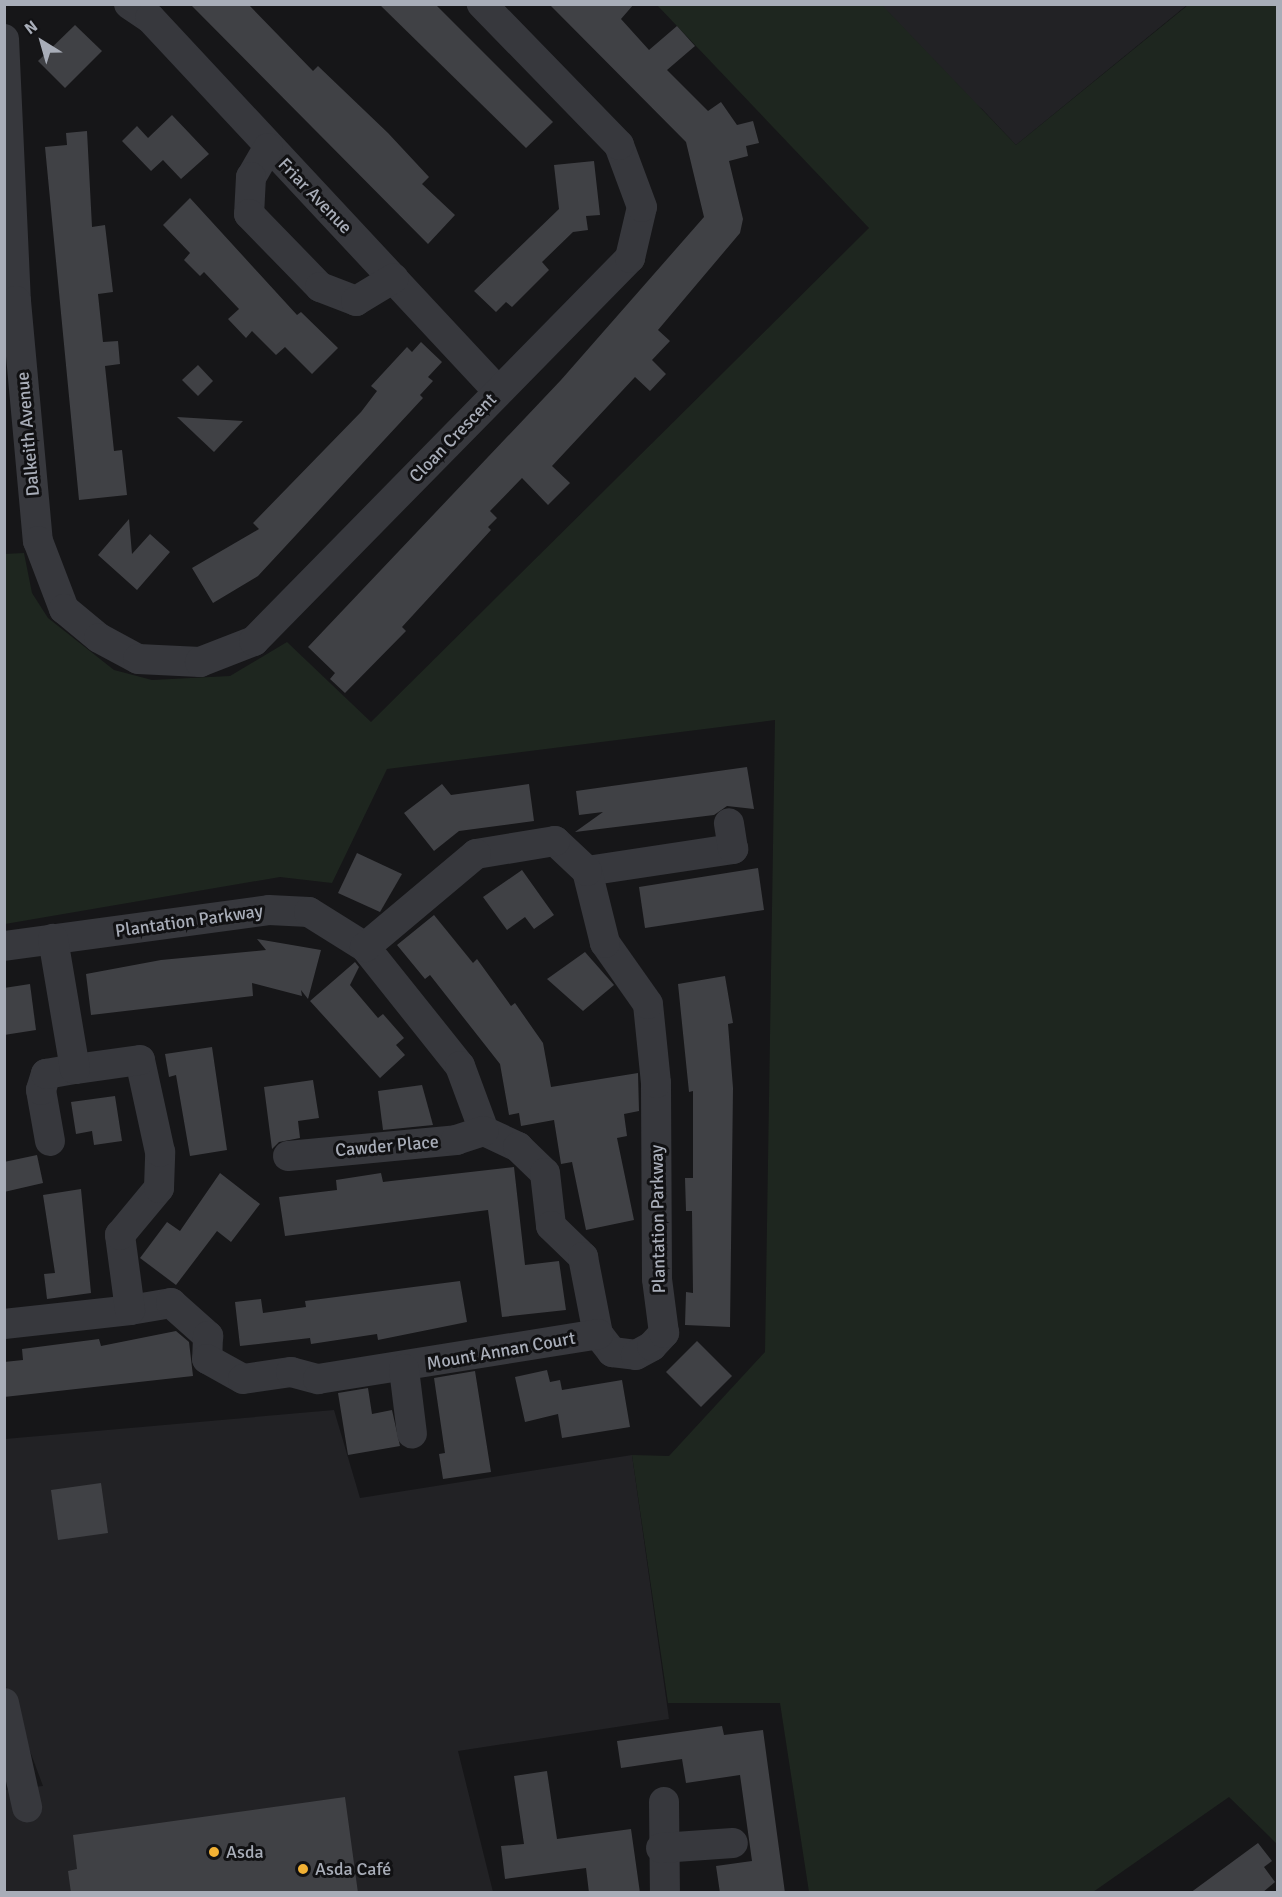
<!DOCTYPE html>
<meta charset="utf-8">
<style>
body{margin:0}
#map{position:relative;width:1282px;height:1897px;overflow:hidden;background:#161618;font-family:Signika,sans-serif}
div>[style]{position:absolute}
.built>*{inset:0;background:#222225}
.green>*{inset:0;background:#1e261f}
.building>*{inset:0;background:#404145}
.street>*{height:30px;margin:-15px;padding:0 15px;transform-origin:15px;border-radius:15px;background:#37383d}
.dots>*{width:16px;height:16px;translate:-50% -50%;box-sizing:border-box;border:3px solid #111113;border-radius:50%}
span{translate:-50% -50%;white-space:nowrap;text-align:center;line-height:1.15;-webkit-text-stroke:6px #111113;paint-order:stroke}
.street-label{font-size:18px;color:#a8adb8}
.poi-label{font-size:18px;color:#a8adb8}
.left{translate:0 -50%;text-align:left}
.frame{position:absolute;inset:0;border:6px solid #a8adb8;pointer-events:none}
.north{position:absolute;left:12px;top:12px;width:60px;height:60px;-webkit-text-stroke:4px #111113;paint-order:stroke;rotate:323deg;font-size:16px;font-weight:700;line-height:24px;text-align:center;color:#a8adb8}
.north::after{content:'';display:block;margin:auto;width:21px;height:27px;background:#a8adb8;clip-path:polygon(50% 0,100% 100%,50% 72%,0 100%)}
</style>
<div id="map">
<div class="built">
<i style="clip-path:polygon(845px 5px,1187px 5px,1016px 145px,982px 109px)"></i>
<i style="clip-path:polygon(334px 1410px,360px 1498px,632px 1455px,669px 1719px,458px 1751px,493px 1892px,5px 1892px,5px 1790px,43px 1786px,5px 1684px,5px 1439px)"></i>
</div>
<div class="green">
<i style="clip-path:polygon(657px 5px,882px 5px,1016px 145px,1188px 5px,1277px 5px,1277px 1844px,1229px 1797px,1093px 1892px,809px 1892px,780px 1703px,668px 1703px,632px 1455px,669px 1456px,765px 1352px,775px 720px,387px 769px,332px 883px,280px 877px,5px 924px,5px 554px,24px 553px,32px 593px,48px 618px,114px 670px,152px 680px,230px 676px,287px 642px,371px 722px,869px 228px)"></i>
</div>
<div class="building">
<i style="clip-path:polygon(190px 4px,248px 4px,313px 71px,318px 66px,388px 133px,429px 177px,422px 184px,455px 215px,428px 244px)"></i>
<i style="clip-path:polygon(379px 4px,435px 4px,553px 122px,526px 148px)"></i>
<i style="clip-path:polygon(549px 4px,634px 4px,621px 19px,649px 50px,677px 26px,695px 46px,667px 70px,708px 111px,721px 102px,737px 125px,753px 121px,759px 143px,746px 146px,748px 156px,729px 161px,743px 219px,740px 233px,658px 330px,670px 341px,652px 360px,666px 374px,650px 391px,635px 377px,552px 466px,570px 483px,548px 505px,522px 478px,490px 511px,497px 518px,488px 527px,491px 530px,402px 627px,406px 631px,345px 693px,330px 679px,335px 673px,308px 647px,561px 380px,704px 217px,686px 142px)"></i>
<i style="clip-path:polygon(75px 25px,102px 51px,65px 88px,38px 61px)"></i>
<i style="clip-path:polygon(172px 115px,209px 154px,181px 179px,163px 160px,151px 171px,122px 141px,137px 126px,148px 138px)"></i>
<i style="clip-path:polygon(87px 131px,92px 227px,105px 225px,113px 292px,98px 294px,103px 342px,118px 341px,120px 364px,105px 366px,114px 451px,122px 450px,127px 495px,79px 500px,45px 147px,67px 145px,66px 133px)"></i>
<i style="clip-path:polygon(594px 161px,600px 215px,586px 216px,588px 230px,573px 232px,542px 262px,549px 270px,512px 307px,506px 302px,496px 312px,474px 291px,559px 209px,554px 165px)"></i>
<i style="clip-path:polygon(190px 198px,297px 315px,301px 312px,338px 348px,312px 374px,285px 347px,276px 355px,252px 331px,246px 338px,228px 319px,239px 309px,204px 272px,200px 276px,184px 260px,190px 253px,163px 225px)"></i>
<i style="clip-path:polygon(421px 342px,442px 362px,428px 377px,433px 381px,420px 395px,423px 398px,258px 576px,213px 603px,192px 568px,259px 529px,253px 523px,361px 412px,377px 391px,371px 386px,407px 347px,412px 352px)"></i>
<i style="clip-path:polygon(198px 365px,213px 381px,198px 396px,182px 380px)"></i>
<i style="clip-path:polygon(177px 417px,243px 421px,214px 452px)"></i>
<i style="clip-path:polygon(129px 519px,132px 554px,150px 534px,170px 552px,137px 590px,98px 555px)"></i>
<i style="clip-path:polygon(747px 767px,754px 809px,727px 806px,714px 815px,575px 832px,603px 812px,579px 815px,576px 791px)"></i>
<i style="clip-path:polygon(442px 784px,451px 795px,529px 784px,534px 821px,459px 831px,434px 851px,404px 813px)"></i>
<i style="clip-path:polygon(357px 853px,402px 874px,380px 912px,338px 893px)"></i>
<i style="clip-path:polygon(758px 868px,764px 910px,645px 928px,639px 887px)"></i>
<i style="clip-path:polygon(522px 870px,554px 915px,534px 929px,525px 917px,507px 930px,483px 897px)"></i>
<i style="clip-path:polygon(434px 915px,473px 963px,477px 959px,511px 1006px,515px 1003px,543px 1043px,551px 1087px,638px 1073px,639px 1111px,624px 1114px,627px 1136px,617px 1138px,634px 1220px,586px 1230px,572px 1162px,561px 1164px,554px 1120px,521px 1126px,519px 1113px,509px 1115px,500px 1064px,430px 975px,425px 979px,397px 945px)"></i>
<i style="clip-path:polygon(257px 939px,321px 950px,308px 999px,301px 990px,302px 996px,252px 983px,253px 996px,91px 1015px,86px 974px,161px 960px,266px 950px)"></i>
<i style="clip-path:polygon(585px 952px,614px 985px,583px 1011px,547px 979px)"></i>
<i style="clip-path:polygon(355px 962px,359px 967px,350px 985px,378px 1018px,383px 1014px,404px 1038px,396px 1045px,405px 1055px,380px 1078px,310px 1001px)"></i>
<i style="clip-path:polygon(725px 976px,733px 1023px,728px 1024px,733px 1088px,730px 1327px,685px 1325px,686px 1292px,693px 1293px,692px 1211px,686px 1211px,685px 1178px,693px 1178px,693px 1091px,689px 1092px,678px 984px)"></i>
<i style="clip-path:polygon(30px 984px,36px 1030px,4px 1035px,4px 988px)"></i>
<i style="clip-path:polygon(212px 1047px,227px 1150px,190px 1156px,176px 1075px,169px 1077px,165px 1054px)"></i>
<i style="clip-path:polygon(313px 1080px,319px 1118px,298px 1121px,300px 1138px,279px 1142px,272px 1149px,264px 1087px)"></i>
<i style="clip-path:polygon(422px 1085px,433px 1125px,383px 1130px,378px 1091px)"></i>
<i style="clip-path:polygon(115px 1096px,122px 1141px,94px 1145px,92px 1131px,76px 1134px,71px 1102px)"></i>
<i style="clip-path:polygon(37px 1155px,43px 1183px,4px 1192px,4px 1162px)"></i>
<i style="clip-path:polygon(514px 1167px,525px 1265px,559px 1261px,566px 1310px,502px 1317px,488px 1210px,285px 1236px,279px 1197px,337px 1190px,336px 1180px,381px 1173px,383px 1182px,391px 1181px)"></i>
<i style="clip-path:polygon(220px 1173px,260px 1204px,231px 1242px,217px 1231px,176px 1285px,140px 1258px,167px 1222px,180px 1231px)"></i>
<i style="clip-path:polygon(81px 1189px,91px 1293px,47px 1299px,44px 1274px,55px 1273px,43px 1195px)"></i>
<i style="clip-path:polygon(460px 1281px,467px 1322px,378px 1340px,377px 1334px,311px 1344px,310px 1338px,240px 1346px,235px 1302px,261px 1299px,263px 1313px,306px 1307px,305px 1301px)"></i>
<i style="clip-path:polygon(176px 1331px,189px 1342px,193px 1376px,4px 1397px,4px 1362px,23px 1360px,22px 1349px,99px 1339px,101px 1346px)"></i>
<i style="clip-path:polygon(697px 1341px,732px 1376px,701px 1407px,666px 1372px)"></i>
<i style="clip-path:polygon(547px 1370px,550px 1382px,560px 1380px,562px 1390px,622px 1380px,630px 1427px,562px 1438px,558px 1414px,525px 1422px,515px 1377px)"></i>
<i style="clip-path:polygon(475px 1371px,491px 1472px,443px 1479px,439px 1454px,445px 1453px,434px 1378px)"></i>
<i style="clip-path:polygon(368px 1388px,372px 1414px,392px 1410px,400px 1446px,348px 1455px,338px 1393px)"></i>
<i style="clip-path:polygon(101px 1483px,108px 1533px,58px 1540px,51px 1490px)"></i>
<i style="clip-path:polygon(722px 1726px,724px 1735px,763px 1730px,785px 1893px,720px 1893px,716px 1866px,752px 1861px,740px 1775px,686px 1783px,682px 1759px,621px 1768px,617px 1741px)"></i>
<i style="clip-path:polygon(547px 1771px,557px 1839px,631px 1829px,640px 1893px,589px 1893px,586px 1868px,505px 1879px,501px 1846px,524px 1844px,514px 1776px)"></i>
<i style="clip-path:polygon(345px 1797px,358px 1893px,71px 1893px,68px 1871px,77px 1869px,73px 1835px)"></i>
<i style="clip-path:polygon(1258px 1843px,1272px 1861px,1264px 1867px,1275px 1882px,1262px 1893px,1190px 1893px)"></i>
</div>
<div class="street">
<i style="left:129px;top:4px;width:25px;rotate:34deg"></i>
<i style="left:150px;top:18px;width:510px;rotate:46.99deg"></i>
<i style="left:4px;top:39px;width:262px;rotate:87.4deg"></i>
<i style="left:16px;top:301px;width:241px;rotate:84.8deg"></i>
<i style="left:38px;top:541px;width:73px;rotate:69.1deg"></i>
<i style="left:64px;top:609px;width:45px;rotate:39.6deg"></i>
<i style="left:99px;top:638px;width:44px;rotate:28.3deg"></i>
<i style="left:138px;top:659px;width:62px;rotate:2.8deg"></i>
<i style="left:200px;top:662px;width:58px;rotate:-21.3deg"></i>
<i style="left:254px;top:641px;width:537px;rotate:-45.53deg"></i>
<i style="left:630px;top:258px;width:52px;rotate:-76.8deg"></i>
<i style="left:642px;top:207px;width:66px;rotate:-110.4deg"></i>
<i style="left:619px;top:145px;width:197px;rotate:-134.2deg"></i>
<i style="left:268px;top:148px;width:34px;rotate:120deg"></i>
<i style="left:251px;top:177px;width:37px;rotate:93deg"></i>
<i style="left:249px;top:214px;width:102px;rotate:45.8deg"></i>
<i style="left:320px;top:287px;width:39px;rotate:21deg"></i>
<i style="left:356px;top:301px;width:44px;rotate:-31.2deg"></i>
<i style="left:587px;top:871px;width:148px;rotate:-8.6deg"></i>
<i style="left:733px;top:849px;width:26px;rotate:-99deg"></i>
<i style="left:4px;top:946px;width:267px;rotate:-7.7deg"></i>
<i style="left:269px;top:910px;width:40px;rotate:2.9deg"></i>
<i style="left:309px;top:912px;width:66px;rotate:32deg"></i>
<i style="left:365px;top:947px;width:152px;rotate:51.4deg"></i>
<i style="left:460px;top:1066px;width:69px;rotate:69.7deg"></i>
<i style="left:484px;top:1131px;width:38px;rotate:25deg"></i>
<i style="left:518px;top:1147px;width:37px;rotate:44deg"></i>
<i style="left:545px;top:1173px;width:53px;rotate:83.5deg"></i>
<i style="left:551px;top:1226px;width:45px;rotate:44.1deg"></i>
<i style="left:583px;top:1257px;width:78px;rotate:79deg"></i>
<i style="left:598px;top:1334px;width:23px;rotate:52deg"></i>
<i style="left:612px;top:1352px;width:24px;rotate:7deg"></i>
<i style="left:636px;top:1355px;width:18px;rotate:-29deg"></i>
<i style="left:652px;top:1346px;width:18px;rotate:-47deg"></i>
<i style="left:664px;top:1333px;width:54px;rotate:-97.4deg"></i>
<i style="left:657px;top:1279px;width:196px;rotate:-90.3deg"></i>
<i style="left:656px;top:1083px;width:79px;rotate:-95.8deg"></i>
<i style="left:648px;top:1004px;width:75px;rotate:-125.2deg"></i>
<i style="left:605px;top:943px;width:74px;rotate:-104deg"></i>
<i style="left:587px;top:871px;width:44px;rotate:-136.8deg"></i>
<i style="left:555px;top:841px;width:80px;rotate:170.7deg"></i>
<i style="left:476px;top:854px;width:145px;rotate:140deg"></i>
<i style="left:50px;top:1141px;width:52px;rotate:-100deg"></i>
<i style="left:41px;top:1090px;width:17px;rotate:-73deg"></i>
<i style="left:46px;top:1074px;width:29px;rotate:-10deg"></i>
<i style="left:288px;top:1156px;width:169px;rotate:-5.4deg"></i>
<i style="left:456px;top:1140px;width:29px;rotate:-18deg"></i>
<i style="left:130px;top:1310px;width:42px;rotate:-9.7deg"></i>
<i style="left:171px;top:1303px;width:50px;rotate:41.7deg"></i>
<i style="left:208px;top:1336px;width:23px;rotate:92deg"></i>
<i style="left:207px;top:1359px;width:41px;rotate:29.1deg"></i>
<i style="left:243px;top:1379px;width:49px;rotate:-8.3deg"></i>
<i style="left:291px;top:1372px;width:28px;rotate:15deg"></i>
<i style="left:318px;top:1379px;width:284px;rotate:-9.1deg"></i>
<i style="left:4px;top:1324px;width:127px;rotate:-6.3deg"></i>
<i style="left:130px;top:1310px;width:76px;rotate:-97.6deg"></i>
<i style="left:120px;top:1235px;width:61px;rotate:-50.3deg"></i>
<i style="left:159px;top:1188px;width:36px;rotate:-88deg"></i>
<i style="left:160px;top:1152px;width:94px;rotate:-102.3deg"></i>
<i style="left:140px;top:1060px;width:66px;rotate:172.1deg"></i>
<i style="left:75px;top:1069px;width:132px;rotate:-99.6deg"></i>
<i style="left:404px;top:1369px;width:65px;rotate:83deg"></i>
<i style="left:4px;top:1703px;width:107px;rotate:77.5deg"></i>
<i style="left:664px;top:1802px;width:90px;rotate:89.4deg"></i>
<i style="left:661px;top:1848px;width:72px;rotate:-4deg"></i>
</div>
<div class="dots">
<i style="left:214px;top:1852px;background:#f2b134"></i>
<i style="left:303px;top:1869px;background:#f2b134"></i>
</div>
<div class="street-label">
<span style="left:315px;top:196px;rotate:46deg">Friar Avenue</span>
<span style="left:28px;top:434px;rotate:-95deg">Dalkeith Avenue</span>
<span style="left:453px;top:438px;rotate:-46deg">Cloan Crescent</span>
<span style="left:189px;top:921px;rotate:-8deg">Plantation Parkway</span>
<span style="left:387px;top:1146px;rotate:-5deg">Cawder Place</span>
<span style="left:658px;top:1219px;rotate:-91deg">Plantation Parkway</span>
<span style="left:501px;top:1351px;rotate:-10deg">Mount Annan Court</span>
</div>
<div class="poi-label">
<span class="left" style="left:226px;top:1852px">Asda</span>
<span class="left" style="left:315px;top:1869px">Asda Café</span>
</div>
<div class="frame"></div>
<div class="north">N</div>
</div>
